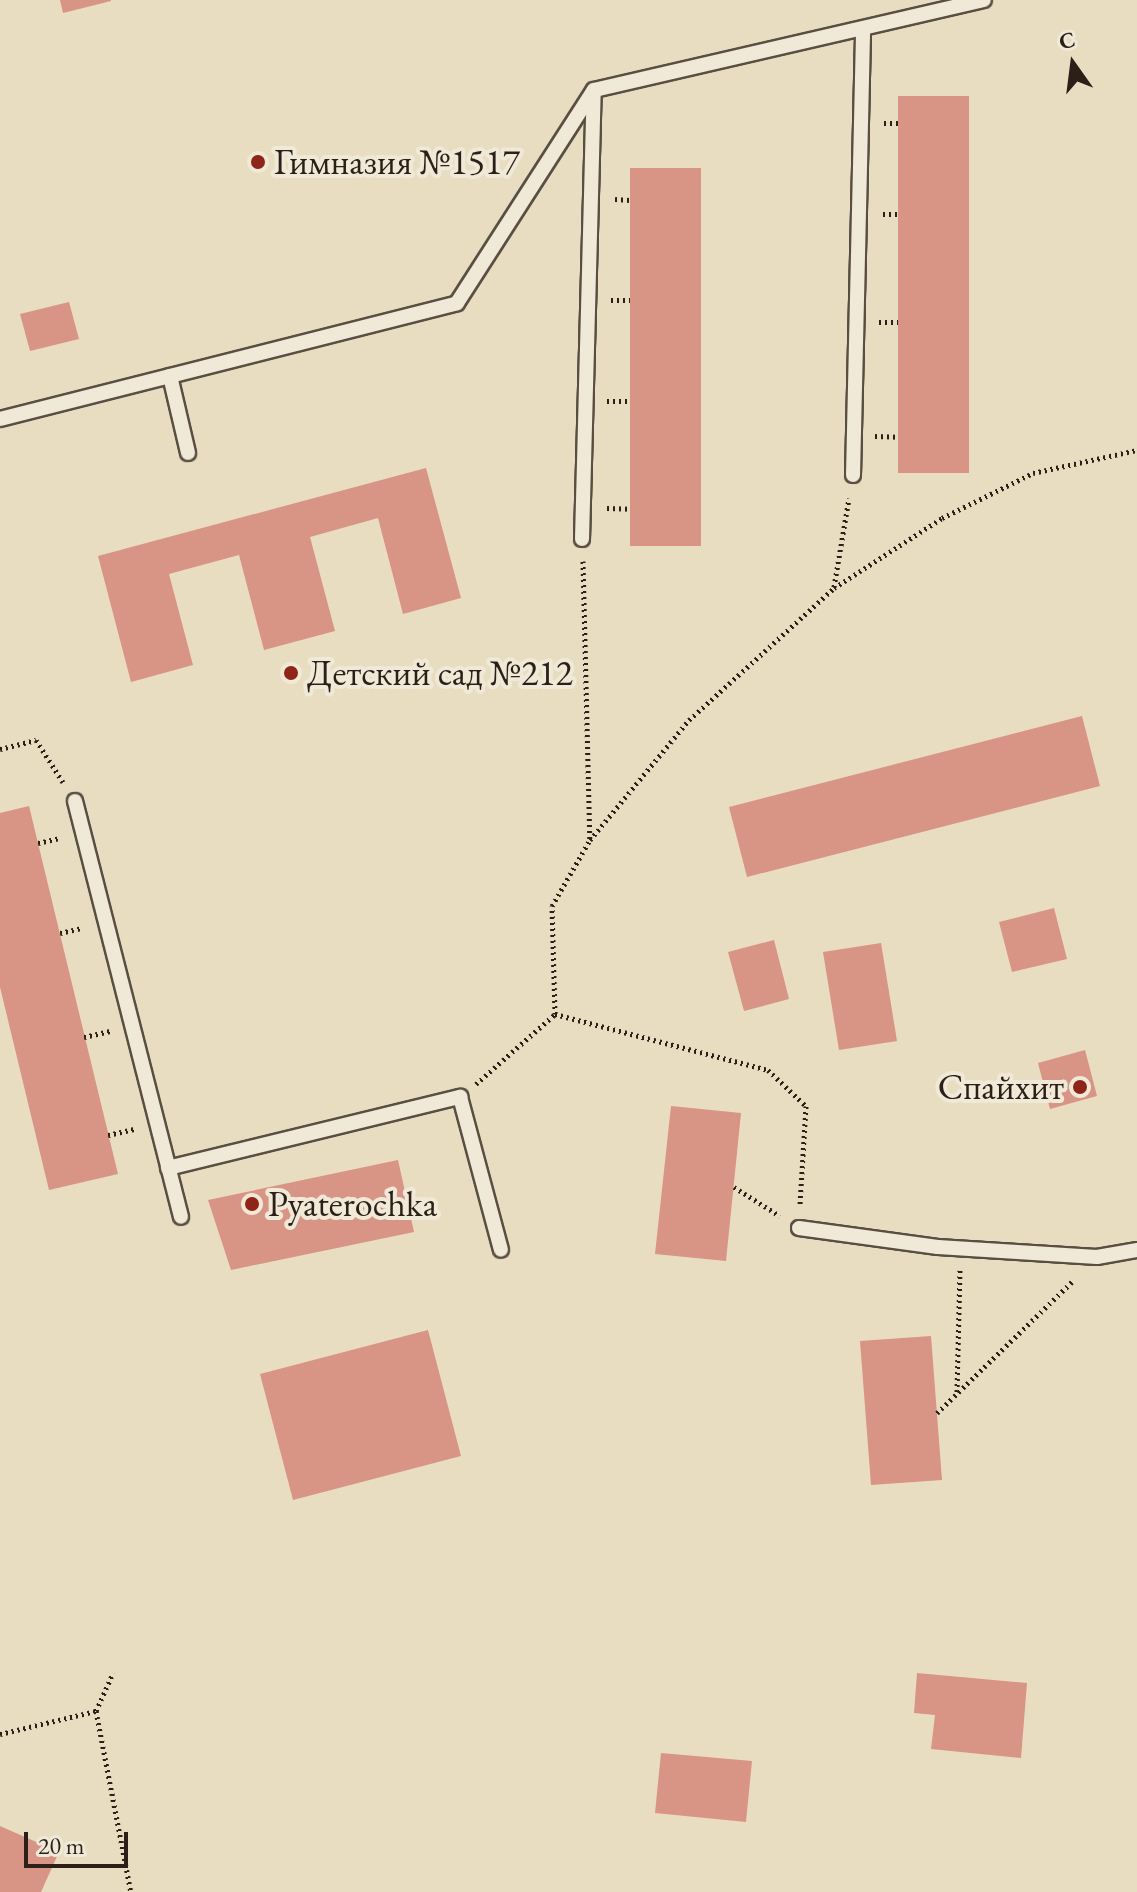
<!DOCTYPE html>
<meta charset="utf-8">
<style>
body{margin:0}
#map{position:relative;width:1137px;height:1892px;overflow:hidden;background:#e8ddc1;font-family:"EB Garamond",serif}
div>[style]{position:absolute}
.building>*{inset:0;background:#d89484}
.path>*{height:5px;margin-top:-2.5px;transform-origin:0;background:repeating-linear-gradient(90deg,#2b1f18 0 2px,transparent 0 6px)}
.roads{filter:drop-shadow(2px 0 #5a4e42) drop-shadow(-2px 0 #5a4e42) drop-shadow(0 2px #5a4e42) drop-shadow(0 -2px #5a4e42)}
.lane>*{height:14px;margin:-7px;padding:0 7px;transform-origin:7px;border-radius:7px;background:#f0e9d7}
.dots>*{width:22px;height:22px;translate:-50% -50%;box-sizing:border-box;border:4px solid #f0e9d7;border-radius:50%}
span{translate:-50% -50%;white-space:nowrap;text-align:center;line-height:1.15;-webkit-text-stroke:8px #f0e9d7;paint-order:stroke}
.poi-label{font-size:36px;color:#2b1f18}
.left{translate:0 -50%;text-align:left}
.right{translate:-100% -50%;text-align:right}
.north{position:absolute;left:1033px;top:24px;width:80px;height:80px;-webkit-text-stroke:6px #f0e9d7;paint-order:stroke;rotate:346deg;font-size:22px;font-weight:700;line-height:32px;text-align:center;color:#2b1f18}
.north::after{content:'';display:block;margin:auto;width:28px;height:36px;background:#2b1f18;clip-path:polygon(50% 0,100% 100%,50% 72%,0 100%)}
.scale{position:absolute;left:24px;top:1832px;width:104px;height:36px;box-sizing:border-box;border:4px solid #2b1f18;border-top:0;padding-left:10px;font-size:24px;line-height:28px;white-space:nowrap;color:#2b1f18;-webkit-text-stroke:6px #f0e9d7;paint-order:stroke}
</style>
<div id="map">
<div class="building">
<i style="clip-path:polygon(60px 0,111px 0,111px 1px,63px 13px)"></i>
<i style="clip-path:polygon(898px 96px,969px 96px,969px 473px,898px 473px)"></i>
<i style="clip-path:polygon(630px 168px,701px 168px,701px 546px,630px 546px)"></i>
<i style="clip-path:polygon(69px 302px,79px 339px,30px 351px,20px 314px)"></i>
<i style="clip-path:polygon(426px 468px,461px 598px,403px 614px,378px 518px,310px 537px,335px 631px,264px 650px,239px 555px,169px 574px,193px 665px,131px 682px,98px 556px)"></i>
<i style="clip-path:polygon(1082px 716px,1100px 786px,747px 877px,729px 807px)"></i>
<i style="clip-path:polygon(29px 806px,118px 1174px,49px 1190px,0 987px,0 813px)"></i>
<i style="clip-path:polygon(1054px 908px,1067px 959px,1012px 972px,999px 922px)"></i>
<i style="clip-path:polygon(774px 940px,789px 999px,744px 1011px,728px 952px)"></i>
<i style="clip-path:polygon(881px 943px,897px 1041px,839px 1050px,823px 952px)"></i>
<i style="clip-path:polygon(1085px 1050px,1097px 1096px,1050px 1109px,1038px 1063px)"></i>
<i style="clip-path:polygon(671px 1106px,741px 1113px,726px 1261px,655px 1254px)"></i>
<i style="clip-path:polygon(398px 1160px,414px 1232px,231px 1270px,208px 1200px)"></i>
<i style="clip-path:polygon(428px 1330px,461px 1456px,293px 1500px,260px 1374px)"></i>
<i style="clip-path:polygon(931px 1336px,942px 1480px,871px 1485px,860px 1341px)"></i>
<i style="clip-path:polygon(917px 1673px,1027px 1683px,1021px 1758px,931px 1749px,935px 1715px,914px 1713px)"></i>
<i style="clip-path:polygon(661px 1753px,752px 1761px,746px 1822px,655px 1813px)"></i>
<i style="clip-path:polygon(0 1826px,59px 1852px,41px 1892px,0 1892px)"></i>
</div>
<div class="path">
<i style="left:884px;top:123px;width:15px"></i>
<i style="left:615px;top:199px;width:15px;rotate:4deg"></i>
<i style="left:883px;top:214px;width:15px"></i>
<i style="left:611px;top:300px;width:19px"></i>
<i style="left:879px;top:322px;width:19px"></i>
<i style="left:607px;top:401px;width:23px"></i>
<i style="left:875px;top:436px;width:23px;rotate:2deg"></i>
<i style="left:607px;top:508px;width:23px;rotate:2deg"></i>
<i style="left:583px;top:561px;width:278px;rotate:88.6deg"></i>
<i style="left:834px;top:587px;width:90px;rotate:-80.4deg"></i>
<i style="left:0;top:749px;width:37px;rotate:-14deg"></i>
<i style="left:36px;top:740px;width:50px;rotate:57.3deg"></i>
<i style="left:38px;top:843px;width:23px;rotate:-13deg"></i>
<i style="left:60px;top:933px;width:23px;rotate:-13deg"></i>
<i style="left:555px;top:1014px;width:220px;rotate:14.7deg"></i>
<i style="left:768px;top:1070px;width:52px;rotate:43.5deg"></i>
<i style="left:806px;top:1106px;width:99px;rotate:93.5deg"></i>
<i style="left:84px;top:1037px;width:28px;rotate:-13deg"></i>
<i style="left:476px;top:1084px;width:106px;rotate:-41.5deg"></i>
<i style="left:555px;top:1014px;width:108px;rotate:-91.6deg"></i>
<i style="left:552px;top:906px;width:76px;rotate:-60.1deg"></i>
<i style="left:590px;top:840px;width:156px;rotate:-50.5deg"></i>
<i style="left:689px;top:720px;width:196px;rotate:-42.3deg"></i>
<i style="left:834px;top:588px;width:129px;rotate:-32.9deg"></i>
<i style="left:942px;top:518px;width:102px;rotate:-26.3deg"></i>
<i style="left:1033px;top:473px;width:107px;rotate:-12.5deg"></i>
<i style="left:108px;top:1135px;width:28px;rotate:-13deg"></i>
<i style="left:734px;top:1187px;width:54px;rotate:32.2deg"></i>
<i style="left:957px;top:1392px;width:122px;rotate:-88.6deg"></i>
<i style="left:937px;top:1413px;width:191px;rotate:-44.2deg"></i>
<i style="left:96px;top:1711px;width:184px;rotate:79.1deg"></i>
<i style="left:0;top:1734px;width:99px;rotate:-13.5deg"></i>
<i style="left:96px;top:1711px;width:42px;rotate:-65.9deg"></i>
</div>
<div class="roads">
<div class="lane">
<i style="left:170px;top:376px;width:79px;rotate:76.8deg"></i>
<i style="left:0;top:419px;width:471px;rotate:-14.2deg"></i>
<i style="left:457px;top:303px;width:253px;rotate:-57.3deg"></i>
<i style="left:594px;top:90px;width:400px;rotate:-13deg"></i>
<i style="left:853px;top:475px;width:446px;rotate:-88.7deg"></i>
<i style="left:582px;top:539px;width:448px;rotate:-88.5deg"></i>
<i style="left:75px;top:801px;width:429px;rotate:75.7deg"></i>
<i style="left:168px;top:1168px;width:301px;rotate:-13.7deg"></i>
<i style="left:460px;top:1097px;width:158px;rotate:75deg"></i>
<i style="left:799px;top:1228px;width:140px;rotate:7.8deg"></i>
<i style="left:938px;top:1247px;width:159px;rotate:3.6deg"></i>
<i style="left:1097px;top:1257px;width:41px;rotate:-9.9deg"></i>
</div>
</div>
<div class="dots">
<i style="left:258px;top:162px;background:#8f2418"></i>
<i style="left:291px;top:673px;background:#8f2418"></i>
<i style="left:1080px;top:1087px;background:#8f2418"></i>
<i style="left:252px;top:1204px;background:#8f2418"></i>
</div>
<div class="poi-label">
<span class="left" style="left:274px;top:162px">Гимназия №1517</span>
<span class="left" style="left:307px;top:673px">Детский сад №212</span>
<span class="right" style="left:1064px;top:1087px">Спайхит</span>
<span class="left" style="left:268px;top:1204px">Pyaterochka</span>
</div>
<div class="north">С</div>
<div class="scale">20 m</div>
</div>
